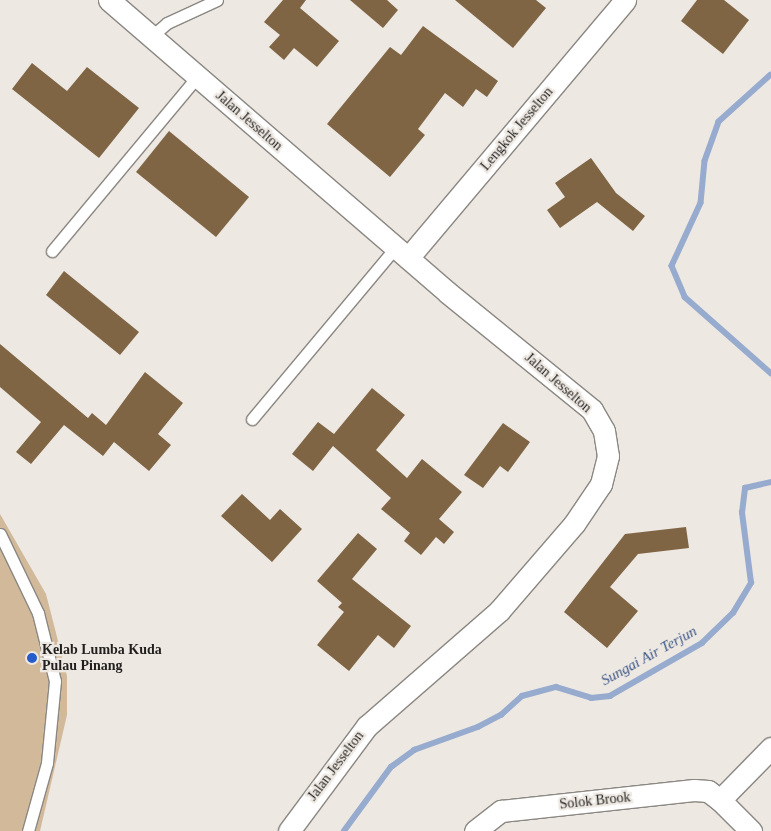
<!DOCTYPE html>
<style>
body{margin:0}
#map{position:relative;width:771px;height:831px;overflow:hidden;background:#ede8e2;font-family:"Times New Roman",serif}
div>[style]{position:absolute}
.green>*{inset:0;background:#d2b99a}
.stream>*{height:5.5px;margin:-2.75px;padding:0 2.75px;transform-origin:2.75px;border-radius:2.75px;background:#97abcf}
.building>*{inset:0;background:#7f6544}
.roads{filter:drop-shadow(1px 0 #8b8782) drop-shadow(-1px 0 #8b8782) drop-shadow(0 1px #8b8782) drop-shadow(0 -1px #8b8782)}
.service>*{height:11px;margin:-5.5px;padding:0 5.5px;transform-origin:5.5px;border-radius:5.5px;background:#fff}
.minor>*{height:21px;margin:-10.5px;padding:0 10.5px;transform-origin:10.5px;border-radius:10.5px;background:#fff}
.dots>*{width:14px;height:14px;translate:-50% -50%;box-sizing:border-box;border:2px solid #ede8e2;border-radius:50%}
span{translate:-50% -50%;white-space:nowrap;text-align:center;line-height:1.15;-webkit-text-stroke:4.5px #ede8e2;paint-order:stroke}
.street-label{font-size:14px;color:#211f1d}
.poi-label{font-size:14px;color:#211f1d;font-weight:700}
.left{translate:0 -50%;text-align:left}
.water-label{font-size:15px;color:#3c5688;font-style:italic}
</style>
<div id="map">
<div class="green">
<i style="clip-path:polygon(0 514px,46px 594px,67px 676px,67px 715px,40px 831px,0 831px)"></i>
</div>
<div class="stream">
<i style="left:771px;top:75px;width:70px;rotate:137.9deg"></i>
<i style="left:719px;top:122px;width:41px;rotate:109.7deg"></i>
<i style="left:705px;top:161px;width:42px;rotate:95.4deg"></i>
<i style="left:701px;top:203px;width:69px;rotate:114.7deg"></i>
<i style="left:672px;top:266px;width:34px;rotate:67deg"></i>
<i style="left:685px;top:297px;width:115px;rotate:41.5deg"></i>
<i style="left:344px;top:831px;width:79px;rotate:-53.7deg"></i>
<i style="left:391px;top:767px;width:29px;rotate:-36deg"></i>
<i style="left:414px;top:750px;width:68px;rotate:-19.8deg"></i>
<i style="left:478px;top:727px;width:26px;rotate:-28deg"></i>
<i style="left:501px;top:715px;width:28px;rotate:-42deg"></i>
<i style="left:522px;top:696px;width:35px;rotate:-15deg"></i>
<i style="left:556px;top:687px;width:37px;rotate:17deg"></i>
<i style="left:591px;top:698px;width:19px;rotate:-6deg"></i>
<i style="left:610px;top:696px;width:106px;rotate:-29.9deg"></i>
<i style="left:702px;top:643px;width:43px;rotate:-44.1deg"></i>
<i style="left:733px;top:613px;width:35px;rotate:-59deg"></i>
<i style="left:751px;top:583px;width:71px;rotate:-97.3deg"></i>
<i style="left:742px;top:513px;width:25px;rotate:-83deg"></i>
<i style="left:745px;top:488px;width:27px;rotate:-13deg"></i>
</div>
<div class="building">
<i style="clip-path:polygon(283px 0,306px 0,300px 8px,339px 41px,317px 67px,294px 48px,284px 60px,269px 47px,280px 35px,264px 22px)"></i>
<i style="clip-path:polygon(350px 0,387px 0,398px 10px,383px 28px)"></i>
<i style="clip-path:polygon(455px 0,536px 0,546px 8px,513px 48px)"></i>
<i style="clip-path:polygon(697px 0,724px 0,749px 20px,723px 54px,681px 21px)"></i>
<i style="clip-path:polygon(423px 26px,498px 81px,487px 97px,476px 89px,463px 107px,445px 93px,418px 129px,425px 135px,390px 177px,327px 124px,390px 47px,401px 55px)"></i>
<i style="clip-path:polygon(32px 63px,67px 91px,87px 67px,139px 108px,99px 158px,12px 89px)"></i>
<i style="clip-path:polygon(169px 131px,249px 197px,216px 237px,136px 172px)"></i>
<i style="clip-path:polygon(591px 158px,616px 193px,645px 216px,633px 231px,597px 202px,560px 228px,547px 210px,565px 197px,555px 183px)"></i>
<i style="clip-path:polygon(64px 271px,139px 332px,120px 355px,46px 295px)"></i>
<i style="clip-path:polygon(0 344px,88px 418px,92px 413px,106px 425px,145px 372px,183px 403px,158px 434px,171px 445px,149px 471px,114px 442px,103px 456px,64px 425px,31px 464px,16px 452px,41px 422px,0 387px)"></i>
<i style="clip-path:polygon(372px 388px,405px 415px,376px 450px,407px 478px,422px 459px,462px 492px,439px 519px,454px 532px,444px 544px,436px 537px,421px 555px,404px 541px,410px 533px,381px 509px,391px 498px,333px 446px,313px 471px,292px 454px,318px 422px,334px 434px)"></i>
<i style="clip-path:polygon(503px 423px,530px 442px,508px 472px,500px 466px,483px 488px,464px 475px)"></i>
<i style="clip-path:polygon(242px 494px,270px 520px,280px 509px,302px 529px,272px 562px,221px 516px)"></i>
<i style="clip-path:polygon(686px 527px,689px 548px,638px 554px,610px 587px,638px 611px,607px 648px,564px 612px,625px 534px)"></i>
<i style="clip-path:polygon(358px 533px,377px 549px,352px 579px,411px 626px,394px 648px,378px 635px,349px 671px,317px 645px,344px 612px,338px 607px,342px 603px,317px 581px)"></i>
</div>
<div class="roads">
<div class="service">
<i style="left:151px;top:37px;width:21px;rotate:-41deg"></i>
<i style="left:167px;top:23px;width:55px;rotate:-24.7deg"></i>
<i style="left:52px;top:251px;width:226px;rotate:-50.2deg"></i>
<i style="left:252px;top:419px;width:223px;rotate:-50.1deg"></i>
<i style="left:0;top:534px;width:88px;rotate:64.3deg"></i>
<i style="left:38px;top:613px;width:70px;rotate:76deg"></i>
<i style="left:55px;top:681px;width:82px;rotate:95.6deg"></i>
<i style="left:47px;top:763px;width:71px;rotate:105.6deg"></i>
</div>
<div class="minor">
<i style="left:109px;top:0;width:447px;rotate:40.8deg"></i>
<i style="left:447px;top:292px;width:187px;rotate:39.1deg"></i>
<i style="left:592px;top:410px;width:24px;rotate:60deg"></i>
<i style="left:604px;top:431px;width:25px;rotate:81deg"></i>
<i style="left:608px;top:456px;width:29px;rotate:104deg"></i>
<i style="left:601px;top:484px;width:48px;rotate:124deg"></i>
<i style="left:574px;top:524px;width:115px;rotate:130.8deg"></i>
<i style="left:499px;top:611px;width:175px;rotate:138.9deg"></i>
<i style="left:367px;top:726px;width:131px;rotate:126.6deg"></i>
<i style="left:408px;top:258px;width:337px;rotate:-49.9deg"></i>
<i style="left:720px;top:800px;width:73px;rotate:-45.6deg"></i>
<i style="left:475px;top:831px;width:33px;rotate:-38deg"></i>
<i style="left:501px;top:811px;width:194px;rotate:-6.2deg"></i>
<i style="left:694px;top:790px;width:14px;rotate:4deg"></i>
<i style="left:708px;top:791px;width:15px;rotate:37deg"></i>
<i style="left:720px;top:800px;width:44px;rotate:45deg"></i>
</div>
</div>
<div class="dots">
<i style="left:32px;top:658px;background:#265bc9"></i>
</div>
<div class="street-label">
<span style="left:249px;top:121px;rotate:41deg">Jalan Jesselton</span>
<span style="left:517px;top:129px;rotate:-50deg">Lengkok Jesselton</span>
<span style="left:558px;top:383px;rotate:41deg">Jalan Jesselton</span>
<span style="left:336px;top:766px;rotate:-53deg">Jalan Jesselton</span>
<span style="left:595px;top:801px;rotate:-6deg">Solok Brook</span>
</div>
<div class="poi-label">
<span class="left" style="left:42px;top:658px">Kelab Lumba Kuda<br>Pulau Pinang</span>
</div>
<div class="water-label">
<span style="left:649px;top:656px;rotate:-29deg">Sungai Air Terjun</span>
</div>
</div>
